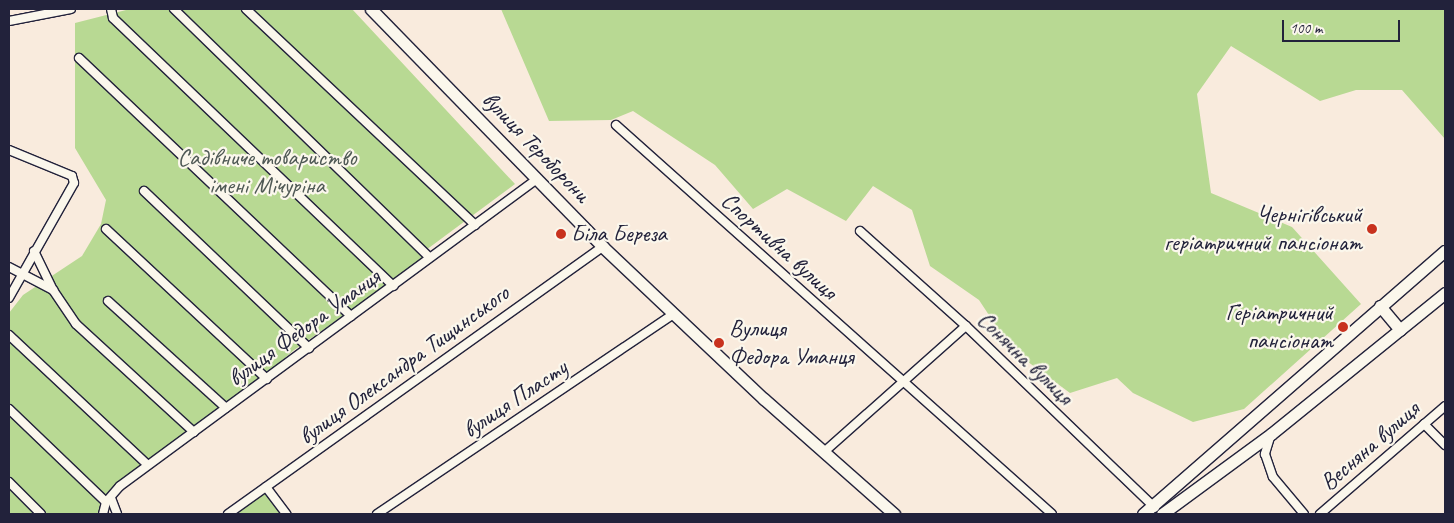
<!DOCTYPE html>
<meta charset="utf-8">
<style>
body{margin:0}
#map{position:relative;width:1454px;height:523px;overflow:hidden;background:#f9ebdd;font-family:Caveat,sans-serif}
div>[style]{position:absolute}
.green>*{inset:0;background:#b8d993}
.roads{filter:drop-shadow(1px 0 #22223b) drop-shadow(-1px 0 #22223b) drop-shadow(0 1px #22223b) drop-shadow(0 -1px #22223b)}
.street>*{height:8px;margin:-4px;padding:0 4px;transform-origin:4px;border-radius:4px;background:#fbf7ec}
.secondary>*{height:11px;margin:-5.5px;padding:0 5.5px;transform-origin:5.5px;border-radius:5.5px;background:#fbf7ec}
.dots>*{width:14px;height:14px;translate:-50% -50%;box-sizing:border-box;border:2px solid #fbf7ec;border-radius:50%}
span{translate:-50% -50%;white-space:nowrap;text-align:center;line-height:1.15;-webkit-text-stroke:4.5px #fbf7ec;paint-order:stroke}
.street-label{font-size:24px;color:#22223b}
.park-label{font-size:24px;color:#4f5955}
.poi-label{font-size:24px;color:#22223b}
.right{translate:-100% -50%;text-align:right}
.left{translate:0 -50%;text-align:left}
.frame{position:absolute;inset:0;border:10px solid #22223b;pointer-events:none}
.scale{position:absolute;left:1282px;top:20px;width:118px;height:22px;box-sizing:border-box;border:2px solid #22223b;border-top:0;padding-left:6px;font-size:15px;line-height:18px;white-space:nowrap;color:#22223b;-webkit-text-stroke:4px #fbf7ec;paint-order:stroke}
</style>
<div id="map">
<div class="green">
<i style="clip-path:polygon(130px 9px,352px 9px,515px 184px,426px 250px,425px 259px,294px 350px,247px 391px,119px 482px,100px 514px,9px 514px,9px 313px,23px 295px,82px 256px,101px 224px,106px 200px,75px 148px,75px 23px)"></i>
<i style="clip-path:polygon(501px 9px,1445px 9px,1445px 139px,1402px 90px,1356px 90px,1320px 101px,1231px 46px,1197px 94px,1211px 193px,1292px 227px,1361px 304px,1244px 409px,1193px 422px,1133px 393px,1117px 378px,1070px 393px,1012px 350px,979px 300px,930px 266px,912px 210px,873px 186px,846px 221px,787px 189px,753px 209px,715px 165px,633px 111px,611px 120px,549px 121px)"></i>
<i style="clip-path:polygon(266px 489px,285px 514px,230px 514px)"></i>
</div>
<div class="roads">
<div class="street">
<i style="left:111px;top:9px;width:9px;rotate:77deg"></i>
<i style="left:113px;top:18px;width:388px;rotate:43.7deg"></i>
<i style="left:174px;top:9px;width:356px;rotate:44.2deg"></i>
<i style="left:246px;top:9px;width:315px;rotate:43.3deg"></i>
<i style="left:9px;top:21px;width:63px;rotate:-11deg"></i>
<i style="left:79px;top:58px;width:375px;rotate:43.5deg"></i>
<i style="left:616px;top:125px;width:584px;rotate:41.74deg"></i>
<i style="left:9px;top:150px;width:68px;rotate:22.4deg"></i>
<i style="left:72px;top:176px;width:7px;rotate:74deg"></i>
<i style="left:74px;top:183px;width:132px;rotate:119.5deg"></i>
<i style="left:144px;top:191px;width:228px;rotate:43.6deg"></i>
<i style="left:106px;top:229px;width:220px;rotate:43deg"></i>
<i style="left:860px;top:231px;width:142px;rotate:41.9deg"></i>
<i style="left:966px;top:326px;width:262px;rotate:43.9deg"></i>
<i style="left:34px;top:251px;width:43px;rotate:64deg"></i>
<i style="left:9px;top:267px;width:50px;rotate:27.6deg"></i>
<i style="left:53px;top:290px;width:41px;rotate:55.9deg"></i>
<i style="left:76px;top:324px;width:160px;rotate:42.5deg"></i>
<i style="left:108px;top:301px;width:159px;rotate:42.2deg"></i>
<i style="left:9px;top:335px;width:190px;rotate:43.1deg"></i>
<i style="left:9px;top:409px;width:134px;rotate:43.8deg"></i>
<i style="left:1424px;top:424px;width:30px;rotate:45deg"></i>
<i style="left:1271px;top:434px;width:21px;rotate:107deg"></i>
<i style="left:1265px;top:454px;width:24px;rotate:71deg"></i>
<i style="left:1273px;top:477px;width:48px;rotate:50deg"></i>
<i style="left:824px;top:452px;width:190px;rotate:-41.6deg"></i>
<i style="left:9px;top:482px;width:45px;rotate:45deg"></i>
<i style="left:266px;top:487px;width:34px;rotate:53deg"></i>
<i style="left:111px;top:498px;width:17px;rotate:69deg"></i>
<i style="left:103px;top:514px;width:12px;rotate:-76deg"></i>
<i style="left:106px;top:502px;width:21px;rotate:-49deg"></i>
<i style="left:120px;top:486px;width:518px;rotate:-36.36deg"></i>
<i style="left:228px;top:514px;width:460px;rotate:-35.5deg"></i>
<i style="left:377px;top:514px;width:357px;rotate:-34deg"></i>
<i style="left:1320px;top:514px;width:165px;rotate:-40.8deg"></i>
</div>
<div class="secondary">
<i style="left:371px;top:9px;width:332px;rotate:45.7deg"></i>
<i style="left:603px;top:247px;width:221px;rotate:43.4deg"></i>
<i style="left:764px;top:399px;width:174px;rotate:41.5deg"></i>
<i style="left:1380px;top:306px;width:31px;rotate:50deg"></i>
<i style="left:1143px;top:514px;width:400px;rotate:-41.1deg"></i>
<i style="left:1162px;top:514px;width:135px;rotate:-36.3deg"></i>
<i style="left:1271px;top:434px;width:224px;rotate:-39deg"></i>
</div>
</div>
<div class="dots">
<i style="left:1372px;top:229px;background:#c8321e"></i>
<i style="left:561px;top:234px;background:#c8321e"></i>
<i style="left:1343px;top:327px;background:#c8321e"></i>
<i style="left:719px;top:343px;background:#c8321e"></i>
</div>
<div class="street-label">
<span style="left:536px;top:147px;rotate:46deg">вулиця Тероборони</span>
<span style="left:779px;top:246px;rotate:42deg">Спортивна вулиця</span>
<span style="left:304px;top:328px;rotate:-36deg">вулиця Федора Уманця</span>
<span style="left:1025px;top:358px;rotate:44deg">Сонячна вулиця</span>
<span style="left:404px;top:365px;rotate:-36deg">вулиця Олександра Тищинського</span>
<span style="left:515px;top:399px;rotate:-34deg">вулиця Пласту</span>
<span style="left:1370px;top:446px;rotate:-41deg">Весняна вулиця</span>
</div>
<div class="park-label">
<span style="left:267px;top:172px">Садівниче товариство<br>імені Мічуріна</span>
</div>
<div class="poi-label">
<span class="right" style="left:1362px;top:229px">Чернігівський<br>геріатричний пансіонат</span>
<span class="left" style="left:571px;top:234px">Біла Береза</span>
<span class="right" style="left:1333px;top:327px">Геріатричний<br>пансіонат</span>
<span class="left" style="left:729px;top:343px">Вулиця<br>Федора Уманця</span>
</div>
<div class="frame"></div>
<div class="scale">100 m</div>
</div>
